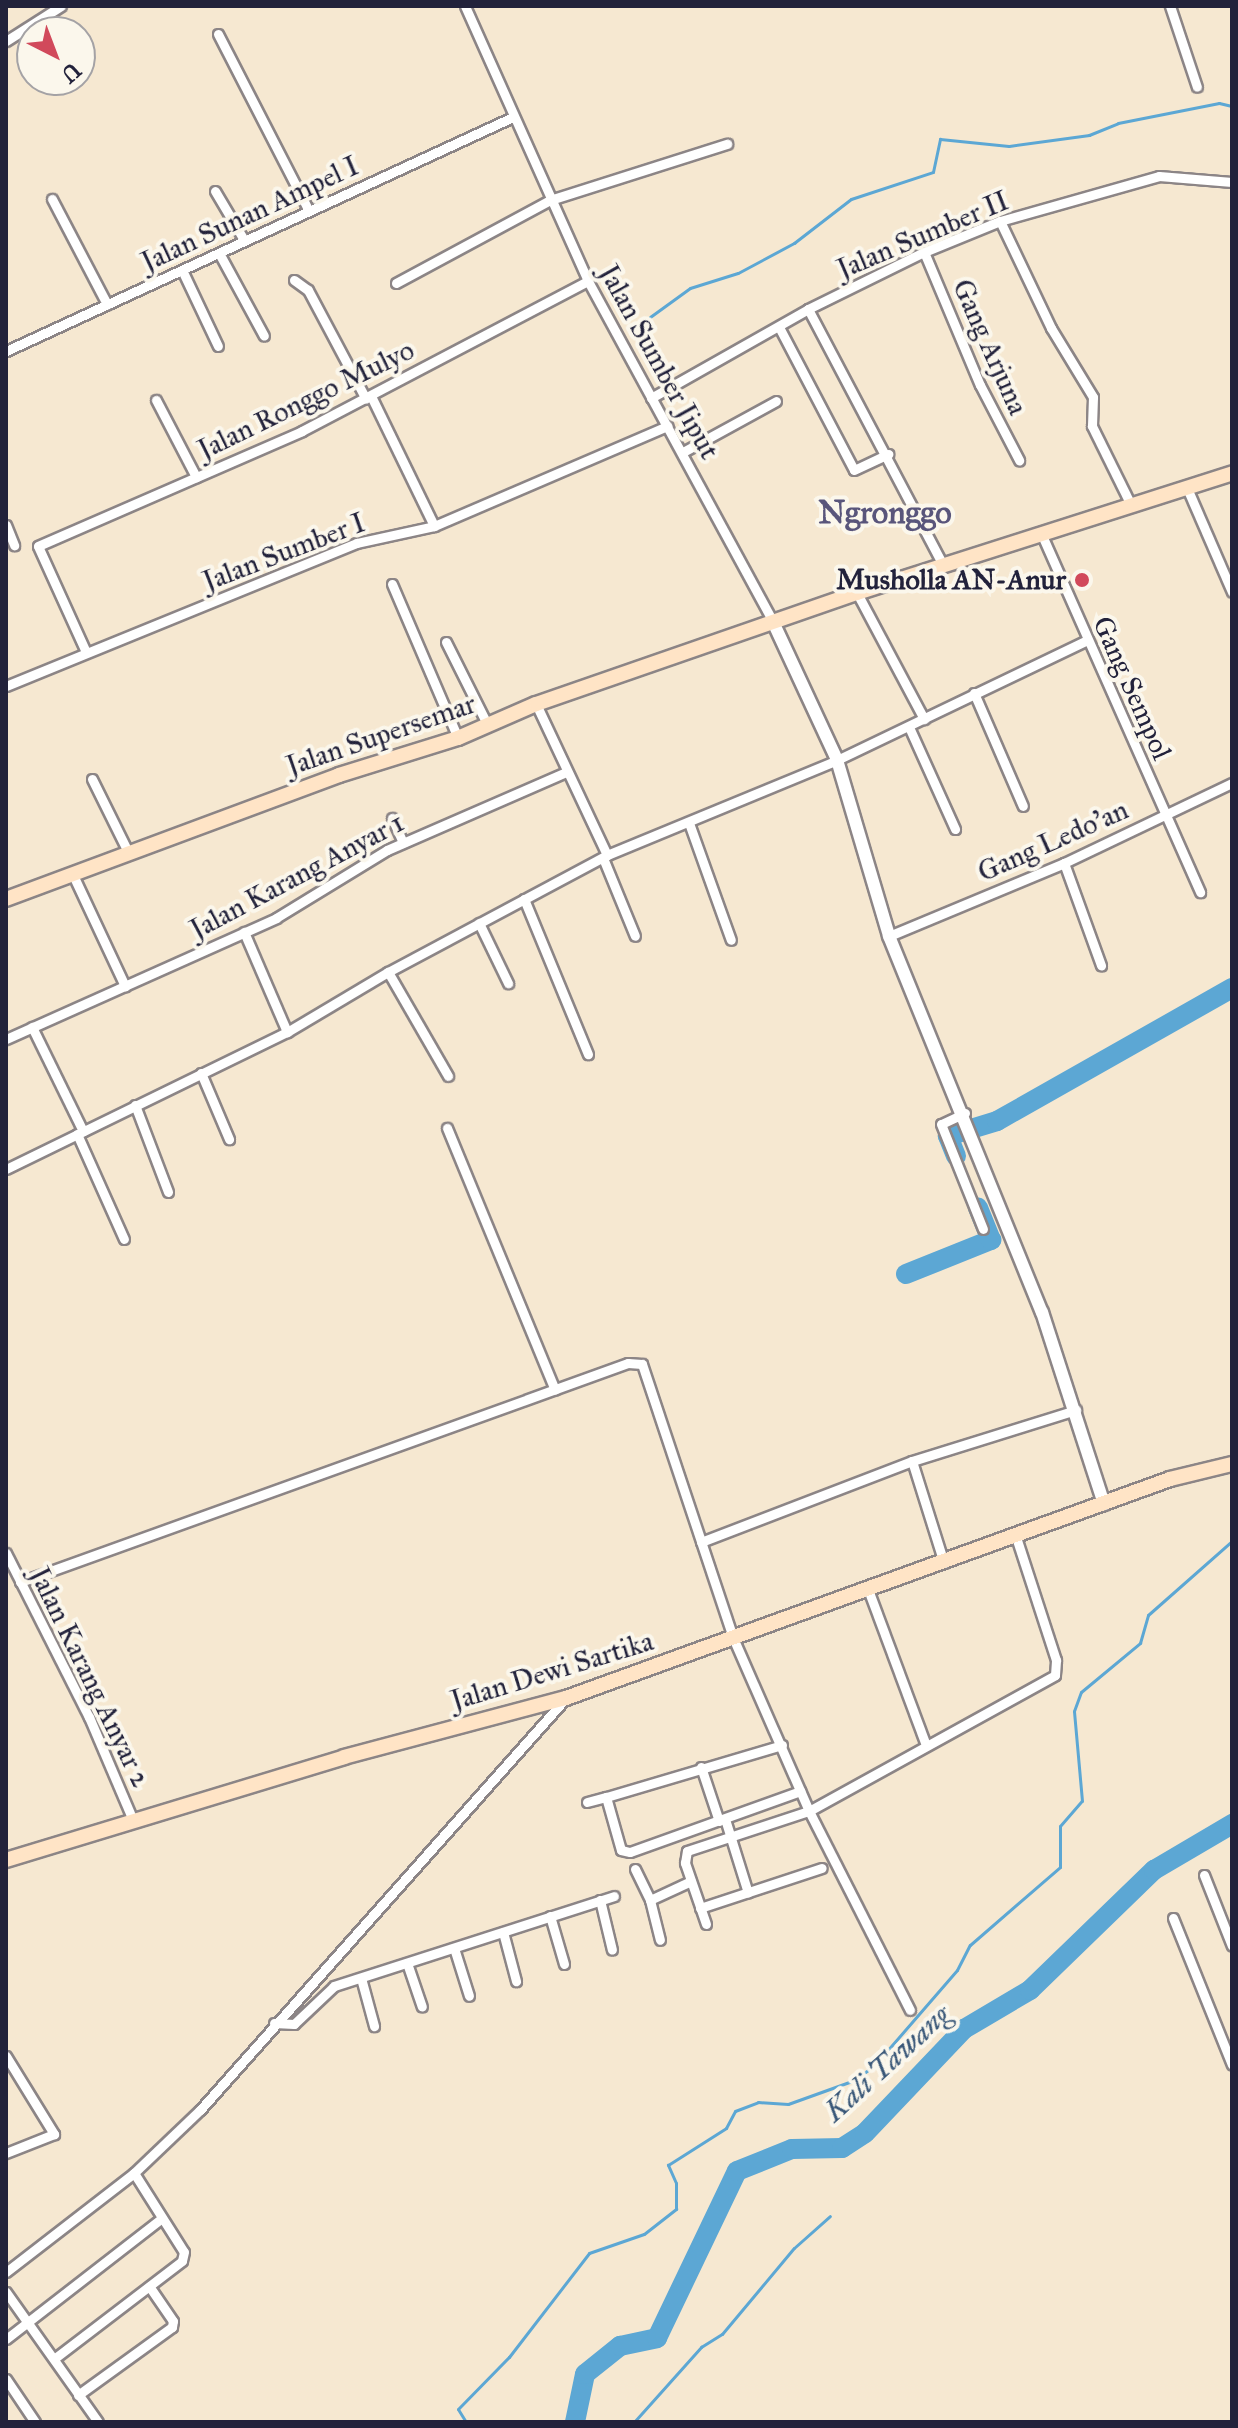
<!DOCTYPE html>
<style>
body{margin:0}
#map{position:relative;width:1238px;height:2428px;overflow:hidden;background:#f6e8d1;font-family:"IM FELL Great Primer",serif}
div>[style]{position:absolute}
.stream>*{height:3px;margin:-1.5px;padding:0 1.5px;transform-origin:1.5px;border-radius:1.5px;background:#5ca7d4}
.river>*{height:20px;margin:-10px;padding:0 10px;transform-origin:10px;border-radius:10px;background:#5ca7d4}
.roads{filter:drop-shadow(2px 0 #8c8586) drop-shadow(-2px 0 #8c8586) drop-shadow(0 2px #8c8586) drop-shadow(0 -2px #8c8586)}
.minor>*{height:9px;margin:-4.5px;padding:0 4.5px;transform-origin:4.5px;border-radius:4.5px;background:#fff}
.tertiary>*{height:12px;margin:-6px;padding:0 6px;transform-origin:6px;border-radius:6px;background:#fff}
.secondary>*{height:14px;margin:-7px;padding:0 7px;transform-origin:7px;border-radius:7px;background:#ffe4c6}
.dots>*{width:22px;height:22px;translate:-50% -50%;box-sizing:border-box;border:4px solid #fbf7ec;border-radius:50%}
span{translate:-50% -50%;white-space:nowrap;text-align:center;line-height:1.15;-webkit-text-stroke:8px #fbf7ec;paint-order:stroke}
.street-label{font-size:28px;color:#22223b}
.poi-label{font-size:28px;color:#22223b;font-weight:700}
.right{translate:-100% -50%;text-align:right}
.water-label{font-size:30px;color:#395778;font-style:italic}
.quarter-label{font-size:32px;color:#59557b;font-weight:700}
.frame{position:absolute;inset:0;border:8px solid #22223b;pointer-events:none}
.north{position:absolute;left:16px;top:16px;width:80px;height:80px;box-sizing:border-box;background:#fbf7ec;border:2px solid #a4a2a5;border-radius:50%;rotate:138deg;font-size:22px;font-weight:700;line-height:32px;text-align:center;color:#22223b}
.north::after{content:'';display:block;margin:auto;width:28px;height:36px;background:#d1495b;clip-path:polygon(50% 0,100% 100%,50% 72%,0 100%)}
</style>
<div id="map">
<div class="stream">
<i style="left:650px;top:317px;width:49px;rotate:-35.9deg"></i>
<i style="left:690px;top:288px;width:50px;rotate:-17.4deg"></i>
<i style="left:738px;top:273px;width:64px;rotate:-28.2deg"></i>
<i style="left:794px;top:243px;width:72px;rotate:-37.7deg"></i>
<i style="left:851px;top:199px;width:86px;rotate:-18.2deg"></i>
<i style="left:933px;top:172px;width:34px;rotate:-78deg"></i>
<i style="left:940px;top:139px;width:69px;rotate:5.8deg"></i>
<i style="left:1009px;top:146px;width:81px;rotate:-7.8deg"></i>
<i style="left:1089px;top:135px;width:31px;rotate:-22deg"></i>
<i style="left:1118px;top:123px;width:103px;rotate:-11.2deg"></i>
<i style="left:1219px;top:103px;width:13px;rotate:13deg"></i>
<i style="left:466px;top:2422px;width:15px;rotate:-122deg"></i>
<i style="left:458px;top:2409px;width:73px;rotate:-45.6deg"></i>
<i style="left:509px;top:2357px;width:131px;rotate:-52.4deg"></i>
<i style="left:589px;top:2253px;width:58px;rotate:-19.1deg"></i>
<i style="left:644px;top:2234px;width:41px;rotate:-38deg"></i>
<i style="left:676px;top:2209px;width:26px;rotate:-90deg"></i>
<i style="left:676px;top:2183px;width:20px;rotate:-114deg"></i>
<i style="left:668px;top:2165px;width:69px;rotate:-32.5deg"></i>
<i style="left:726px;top:2128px;width:19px;rotate:-62deg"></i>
<i style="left:735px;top:2111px;width:25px;rotate:-21deg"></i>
<i style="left:758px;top:2102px;width:30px;rotate:4deg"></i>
<i style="left:788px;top:2104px;width:68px;rotate:-19.8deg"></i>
<i style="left:852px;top:2081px;width:25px;rotate:-34deg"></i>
<i style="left:873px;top:2067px;width:128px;rotate:-49.1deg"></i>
<i style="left:957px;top:1970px;width:28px;rotate:-63deg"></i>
<i style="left:970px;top:1945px;width:119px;rotate:-40.9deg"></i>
<i style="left:1060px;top:1867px;width:41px;rotate:-90deg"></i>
<i style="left:1060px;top:1826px;width:33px;rotate:-49deg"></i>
<i style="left:1082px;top:1801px;width:90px;rotate:-95.1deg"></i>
<i style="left:1074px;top:1711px;width:20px;rotate:-70deg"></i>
<i style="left:1081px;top:1692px;width:77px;rotate:-39.7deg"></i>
<i style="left:1140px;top:1643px;width:29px;rotate:-74deg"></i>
<i style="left:1148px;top:1615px;width:112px;rotate:-41.4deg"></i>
<i style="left:634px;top:2422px;width:101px;rotate:-48.2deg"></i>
<i style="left:701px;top:2347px;width:25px;rotate:-32deg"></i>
<i style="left:722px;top:2334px;width:112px;rotate:-50.1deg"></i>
<i style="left:794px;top:2248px;width:48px;rotate:-41.6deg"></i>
</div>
<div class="river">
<i style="left:956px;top:1156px;width:22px;rotate:-112deg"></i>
<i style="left:948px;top:1136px;width:51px;rotate:-17deg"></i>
<i style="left:997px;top:1121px;width:270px;rotate:-29.5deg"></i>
<i style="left:906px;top:1274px;width:92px;rotate:-21.8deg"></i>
<i style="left:991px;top:1240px;width:35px;rotate:-112deg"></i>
<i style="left:575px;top:2422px;width:49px;rotate:-78.2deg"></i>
<i style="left:585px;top:2374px;width:45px;rotate:-38.7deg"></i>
<i style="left:620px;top:2346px;width:38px;rotate:-12deg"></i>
<i style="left:657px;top:2338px;width:185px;rotate:-64.4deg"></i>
<i style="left:737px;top:2171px;width:59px;rotate:-21.8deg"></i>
<i style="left:792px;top:2149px;width:50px;rotate:-1.1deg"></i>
<i style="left:842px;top:2148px;width:27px;rotate:-33deg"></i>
<i style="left:865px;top:2133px;width:144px;rotate:-46.4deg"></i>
<i style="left:964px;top:2029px;width:77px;rotate:-30.6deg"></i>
<i style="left:1030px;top:1990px;width:173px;rotate:-44.1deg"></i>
<i style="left:1154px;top:1870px;width:91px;rotate:-30.5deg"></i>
</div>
<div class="roads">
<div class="minor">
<i style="left:465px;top:6px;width:301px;rotate:65.9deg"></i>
<i style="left:588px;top:281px;width:390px;rotate:61.5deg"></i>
<i style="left:1170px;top:6px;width:85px;rotate:71.6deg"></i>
<i style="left:218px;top:34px;width:199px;rotate:62.8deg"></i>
<i style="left:6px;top:41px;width:65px;rotate:-32.5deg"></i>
<i style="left:215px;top:191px;width:57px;rotate:59.4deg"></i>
<i style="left:52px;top:199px;width:119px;rotate:62.4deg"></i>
<i style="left:1000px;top:221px;width:119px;rotate:64.5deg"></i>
<i style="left:1051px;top:328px;width:81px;rotate:58.7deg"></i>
<i style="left:1093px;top:397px;width:29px;rotate:92deg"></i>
<i style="left:1092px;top:426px;width:88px;rotate:63.7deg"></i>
<i style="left:924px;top:252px;width:144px;rotate:67.2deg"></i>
<i style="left:980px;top:385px;width:85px;rotate:62.5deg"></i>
<i style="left:219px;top:253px;width:94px;rotate:61.5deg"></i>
<i style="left:182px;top:270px;width:84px;rotate:64.7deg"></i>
<i style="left:294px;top:280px;width:17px;rotate:36deg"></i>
<i style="left:308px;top:290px;width:123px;rotate:62deg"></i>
<i style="left:396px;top:283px;width:175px;rotate:-28.3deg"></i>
<i style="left:550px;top:200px;width:186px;rotate:-17.6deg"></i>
<i style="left:808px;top:309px;width:289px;rotate:62.2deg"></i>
<i style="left:779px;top:327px;width:161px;rotate:62.3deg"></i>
<i style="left:854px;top:470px;width:38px;rotate:-25deg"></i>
<i style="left:6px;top:351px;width:558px;rotate:-24.78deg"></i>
<i style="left:371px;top:396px;width:144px;rotate:64.1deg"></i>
<i style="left:651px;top:398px;width:180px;rotate:-29.5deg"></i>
<i style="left:808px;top:309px;width:129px;rotate:-26.2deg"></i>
<i style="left:924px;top:252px;width:82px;rotate:-22.2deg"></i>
<i style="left:1000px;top:221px;width:165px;rotate:-15.8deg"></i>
<i style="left:1159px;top:176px;width:73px;rotate:4.7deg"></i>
<i style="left:156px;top:400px;width:87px;rotate:62.5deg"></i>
<i style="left:683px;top:452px;width:106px;rotate:-28.7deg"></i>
<i style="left:1187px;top:488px;width:113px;rotate:66.6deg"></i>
<i style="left:6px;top:525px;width:22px;rotate:68deg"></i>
<i style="left:1041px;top:533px;width:393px;rotate:66.1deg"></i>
<i style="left:392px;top:584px;width:168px;rotate:66.8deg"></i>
<i style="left:857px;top:593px;width:143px;rotate:62deg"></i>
<i style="left:446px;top:642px;width:94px;rotate:63.4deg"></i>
<i style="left:86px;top:652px;width:116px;rotate:-114.4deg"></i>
<i style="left:38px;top:546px;width:288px;rotate:-23.5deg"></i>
<i style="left:302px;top:431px;width:323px;rotate:-27.7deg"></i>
<i style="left:6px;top:686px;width:379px;rotate:-22.2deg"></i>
<i style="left:357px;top:543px;width:79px;rotate:-12.4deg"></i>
<i style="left:434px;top:526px;width:254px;rotate:-23.2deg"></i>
<i style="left:974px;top:693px;width:123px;rotate:66.6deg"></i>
<i style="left:536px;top:704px;width:167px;rotate:64.8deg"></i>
<i style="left:909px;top:727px;width:112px;rotate:65.7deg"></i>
<i style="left:92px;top:779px;width:84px;rotate:63.7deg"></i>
<i style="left:392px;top:818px;width:27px;rotate:66deg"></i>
<i style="left:689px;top:823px;width:124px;rotate:70.3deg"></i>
<i style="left:603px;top:858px;width:84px;rotate:67.7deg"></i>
<i style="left:1064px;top:863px;width:109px;rotate:70.1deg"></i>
<i style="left:73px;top:875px;width:123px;rotate:64.9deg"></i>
<i style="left:524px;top:899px;width:168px;rotate:67.6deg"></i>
<i style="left:479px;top:923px;width:67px;rotate:64.2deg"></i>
<i style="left:244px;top:932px;width:109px;rotate:66.7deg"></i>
<i style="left:889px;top:936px;width:190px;rotate:-22.6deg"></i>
<i style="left:1064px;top:863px;width:186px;rotate:-25.5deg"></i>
<i style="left:388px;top:972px;width:120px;rotate:60deg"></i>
<i style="left:32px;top:1027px;width:116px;rotate:63.9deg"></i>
<i style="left:6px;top:1039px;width:296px;rotate:-24.1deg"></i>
<i style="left:276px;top:918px;width:130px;rotate:-31.5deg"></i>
<i style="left:387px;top:850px;width:195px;rotate:-23.5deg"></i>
<i style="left:201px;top:1073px;width:72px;rotate:67deg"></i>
<i style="left:135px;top:1105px;width:93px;rotate:69.2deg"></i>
<i style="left:965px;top:1113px;width:26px;rotate:155deg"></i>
<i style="left:941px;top:1124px;width:113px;rotate:68.2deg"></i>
<i style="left:447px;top:1128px;width:283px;rotate:67.6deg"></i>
<i style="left:77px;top:1134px;width:115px;rotate:65.9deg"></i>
<i style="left:6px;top:1169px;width:313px;rotate:-26deg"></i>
<i style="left:287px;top:1032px;width:117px;rotate:-30.7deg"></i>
<i style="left:388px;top:972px;width:248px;rotate:-28.1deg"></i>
<i style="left:607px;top:855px;width:249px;rotate:-22.4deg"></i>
<i style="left:837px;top:760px;width:275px;rotate:-25.6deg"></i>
<i style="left:912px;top:1461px;width:107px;rotate:72.6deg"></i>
<i style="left:701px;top:1542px;width:226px;rotate:-21deg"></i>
<i style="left:912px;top:1461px;width:172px;rotate:-17.3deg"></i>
<i style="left:6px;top:1553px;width:184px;rotate:63.2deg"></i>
<i style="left:89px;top:1717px;width:112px;rotate:66.9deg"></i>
<i style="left:20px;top:1582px;width:646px;rotate:-19.81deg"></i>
<i style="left:628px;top:1363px;width:14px;rotate:4deg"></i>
<i style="left:642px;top:1364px;width:291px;rotate:71.6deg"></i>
<i style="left:734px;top:1640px;width:187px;rotate:66.3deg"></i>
<i style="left:809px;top:1811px;width:223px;rotate:63.1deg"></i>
<i style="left:869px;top:1592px;width:163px;rotate:69.6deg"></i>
<i style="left:782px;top:1745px;width:184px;rotate:163.5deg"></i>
<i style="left:606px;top:1797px;width:55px;rotate:74.2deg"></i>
<i style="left:621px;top:1850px;width:9px;rotate:13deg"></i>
<i style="left:630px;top:1852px;width:181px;rotate:-19.7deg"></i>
<i style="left:701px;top:1767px;width:57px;rotate:71.6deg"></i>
<i style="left:587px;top:1802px;width:20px;rotate:-15deg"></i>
<i style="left:725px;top:1819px;width:77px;rotate:72.7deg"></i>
<i style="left:635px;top:1869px;width:34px;rotate:64deg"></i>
<i style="left:650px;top:1900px;width:41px;rotate:76deg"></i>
<i style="left:1204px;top:1875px;width:76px;rotate:68.5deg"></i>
<i style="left:600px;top:1900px;width:51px;rotate:76.5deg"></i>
<i style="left:650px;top:1900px;width:45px;rotate:-24.9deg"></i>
<i style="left:700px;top:1908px;width:128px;rotate:-18.2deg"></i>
<i style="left:550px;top:1916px;width:50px;rotate:73.7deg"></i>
<i style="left:1173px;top:1918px;width:158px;rotate:68.1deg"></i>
<i style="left:706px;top:1924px;width:65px;rotate:-109deg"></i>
<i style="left:685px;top:1863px;width:12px;rotate:-81deg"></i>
<i style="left:687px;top:1851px;width:128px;rotate:-18.2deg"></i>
<i style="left:809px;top:1811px;width:281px;rotate:-28.9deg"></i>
<i style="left:1055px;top:1675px;width:15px;rotate:-86deg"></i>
<i style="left:1056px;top:1660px;width:129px;rotate:-108deg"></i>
<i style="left:503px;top:1932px;width:51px;rotate:75.1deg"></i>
<i style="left:454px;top:1948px;width:50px;rotate:72.6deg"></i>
<i style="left:407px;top:1963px;width:46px;rotate:71.2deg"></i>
<i style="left:361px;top:1978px;width:50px;rotate:74.8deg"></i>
<i style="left:274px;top:2023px;width:20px;rotate:3deg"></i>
<i style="left:294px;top:2024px;width:55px;rotate:-43.5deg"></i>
<i style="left:334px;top:1986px;width:294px;rotate:-17.8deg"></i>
<i style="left:6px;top:2056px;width:92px;rotate:58.4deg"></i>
<i style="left:54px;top:2134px;width:52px;rotate:158.4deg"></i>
<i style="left:134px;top:2173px;width:91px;rotate:-43.7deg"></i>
<i style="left:200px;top:2110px;width:550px;rotate:-48.39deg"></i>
<i style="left:6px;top:2272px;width:162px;rotate:-37.7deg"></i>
<i style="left:134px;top:2173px;width:93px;rotate:57.7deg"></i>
<i style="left:184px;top:2252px;width:9px;rotate:103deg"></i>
<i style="left:182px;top:2261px;width:161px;rotate:142.6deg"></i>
<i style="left:6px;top:2292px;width:159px;rotate:54.7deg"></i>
<i style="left:6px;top:2339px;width:197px;rotate:-37.8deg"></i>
<i style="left:6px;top:2379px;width:52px;rotate:56deg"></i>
<i style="left:78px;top:2395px;width:116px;rotate:-35.9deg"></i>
<i style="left:172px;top:2327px;width:6px;rotate:-81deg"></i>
<i style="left:173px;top:2321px;width:42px;rotate:-124.4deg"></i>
</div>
<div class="tertiary">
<i style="left:774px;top:624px;width:150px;rotate:65.1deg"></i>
<i style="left:837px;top:760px;width:184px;rotate:73.5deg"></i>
<i style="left:889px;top:936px;width:406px;rotate:67.9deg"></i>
<i style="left:1042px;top:1312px;width:202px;rotate:72.1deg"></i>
</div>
<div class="secondary">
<i style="left:6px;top:899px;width:355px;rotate:-20.4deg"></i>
<i style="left:339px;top:775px;width:125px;rotate:-17.3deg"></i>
<i style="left:458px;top:738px;width:85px;rotate:-23.6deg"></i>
<i style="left:536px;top:704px;width:340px;rotate:-19.1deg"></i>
<i style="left:857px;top:593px;width:394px;rotate:-17.7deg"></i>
<i style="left:6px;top:1860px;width:353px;rotate:-16.9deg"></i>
<i style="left:344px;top:1757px;width:230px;rotate:-14.9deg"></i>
<i style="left:566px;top:1698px;width:642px;rotate:-19.93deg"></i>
<i style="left:1170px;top:1479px;width:64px;rotate:-13.6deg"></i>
</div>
</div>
<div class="dots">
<i style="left:1082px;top:580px;background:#d1495b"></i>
</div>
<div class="street-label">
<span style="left:250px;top:214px;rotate:-25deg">Jalan Sunan Ampel I</span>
<span style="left:923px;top:235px;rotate:-23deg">Jalan Sumber II</span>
<span style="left:990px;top:347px;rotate:66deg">Gang Arjuna</span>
<span style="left:659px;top:362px;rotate:61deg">Jalan Sumber Jiput</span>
<span style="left:306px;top:400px;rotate:-26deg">Jalan Ronggo Mulyo</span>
<span style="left:284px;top:552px;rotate:-21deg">Jalan Sumber I</span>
<span style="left:1132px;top:688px;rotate:66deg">Gang Sempol</span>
<span style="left:381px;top:735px;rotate:-19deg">Jalan Supersemar</span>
<span style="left:1053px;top:841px;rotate:-24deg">Gang Ledo'an</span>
<span style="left:297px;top:876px;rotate:-28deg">Jalan Karang Anyar 1</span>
<span style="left:552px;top:1671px;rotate:-17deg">Jalan Dewi Sartika</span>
<span style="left:90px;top:1677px;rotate:64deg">Jalan Karang Anyar 2</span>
</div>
<div class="poi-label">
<span class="right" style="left:1066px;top:580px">Musholla AN-Anur</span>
</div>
<div class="water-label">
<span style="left:887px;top:2063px;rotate:-42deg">Kali Tawang</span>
</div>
<div class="quarter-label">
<span style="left:885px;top:513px">Ngronggo</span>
</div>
<div class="frame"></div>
<div class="north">U</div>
</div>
